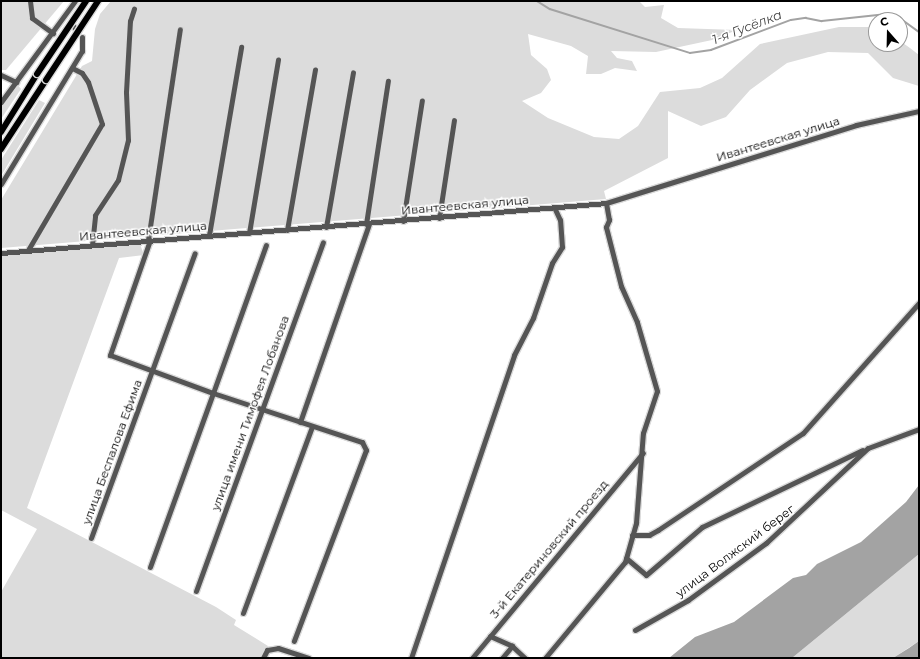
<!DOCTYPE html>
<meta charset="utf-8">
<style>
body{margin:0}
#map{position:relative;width:920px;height:659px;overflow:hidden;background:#fff;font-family:Montserrat,sans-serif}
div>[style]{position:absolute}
.green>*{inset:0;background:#dcdcdc}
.water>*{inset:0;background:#a3a3a3}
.stream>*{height:1.5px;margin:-0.75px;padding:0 0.75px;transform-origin:0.75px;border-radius:0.75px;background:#a3a3a3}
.roads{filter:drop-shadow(1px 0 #dbdbdb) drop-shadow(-1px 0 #dbdbdb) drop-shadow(0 1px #dbdbdb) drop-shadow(0 -1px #dbdbdb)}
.minor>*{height:5px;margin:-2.5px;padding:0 2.5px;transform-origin:2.5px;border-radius:2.5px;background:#555}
.major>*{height:6px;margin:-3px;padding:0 3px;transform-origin:3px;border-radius:3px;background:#000}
.bridges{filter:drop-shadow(1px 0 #dbdbdb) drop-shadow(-1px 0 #dbdbdb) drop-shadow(0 1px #dbdbdb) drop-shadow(0 -1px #dbdbdb)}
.major-bridge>*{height:6px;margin:-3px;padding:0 3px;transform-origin:3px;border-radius:3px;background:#000}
span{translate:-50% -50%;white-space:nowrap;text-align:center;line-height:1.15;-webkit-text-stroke:3px #fff;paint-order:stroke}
.street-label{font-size:12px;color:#000}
.water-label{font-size:13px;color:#444;font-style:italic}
.frame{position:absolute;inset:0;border:2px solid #000;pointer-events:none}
.north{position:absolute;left:868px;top:12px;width:40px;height:40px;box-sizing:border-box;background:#fff;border:1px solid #999;border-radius:50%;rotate:340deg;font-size:11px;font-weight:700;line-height:16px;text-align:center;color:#000}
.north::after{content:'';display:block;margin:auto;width:14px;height:18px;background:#000;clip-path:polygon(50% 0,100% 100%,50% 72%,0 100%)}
</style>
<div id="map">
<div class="green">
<i style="clip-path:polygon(1px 1px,64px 1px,6px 70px,1px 70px)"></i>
<i style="clip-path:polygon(111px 1px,639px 1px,645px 7px,664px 5px,661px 18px,678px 28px,737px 30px,712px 40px,656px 52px,611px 51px,617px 58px,632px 61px,637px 71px,615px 68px,601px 74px,586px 74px,588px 56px,571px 46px,528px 34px,531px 55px,547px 69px,551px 80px,541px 93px,522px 101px,548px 118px,594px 137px,619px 139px,638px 126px,660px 92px,700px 88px,722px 78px,760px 44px,839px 27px,868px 27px,876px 30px,876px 44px,900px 44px,900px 41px,910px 48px,919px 55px,919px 86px,893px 78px,868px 53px,828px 52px,787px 63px,750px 90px,726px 117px,701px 126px,668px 111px,668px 158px,604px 191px,606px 199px,1px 248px,1px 200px,82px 66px,92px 61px,95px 29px,100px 14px)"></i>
<i style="clip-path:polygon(17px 84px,21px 89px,1px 119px,1px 106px)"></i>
<i style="clip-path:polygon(39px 100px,45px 103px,1px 176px,1px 160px)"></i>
<i style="clip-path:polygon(140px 244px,144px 255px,119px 258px,27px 508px,216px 607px,236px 620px,234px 625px,268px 646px,260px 658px,1px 658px,1px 592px,37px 529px,1px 510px,1px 256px)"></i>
<i style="clip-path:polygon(919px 554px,919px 641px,893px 658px,792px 658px)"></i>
</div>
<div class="water">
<i style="clip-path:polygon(919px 485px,919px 554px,792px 658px,669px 658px,695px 637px,734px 622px,793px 578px,806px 575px,817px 564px,861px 542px,906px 502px)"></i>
<i style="clip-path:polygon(919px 641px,919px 658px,893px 658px,909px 648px)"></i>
</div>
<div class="stream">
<i style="left:537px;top:1px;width:15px;rotate:32deg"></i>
<i style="left:550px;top:9px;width:147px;rotate:17.4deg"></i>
<i style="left:690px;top:53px;width:21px;rotate:-8deg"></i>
<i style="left:711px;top:50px;width:85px;rotate:-20.6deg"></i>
<i style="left:791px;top:20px;width:15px;rotate:-8deg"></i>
<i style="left:806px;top:18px;width:16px;rotate:11deg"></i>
<i style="left:822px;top:21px;width:65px;rotate:-6.1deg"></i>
<i style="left:887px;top:14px;width:14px;rotate:17deg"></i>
<i style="left:900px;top:18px;width:24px;rotate:36deg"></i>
</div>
<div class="roads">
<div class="minor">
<i style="left:30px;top:1px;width:17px;rotate:83deg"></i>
<i style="left:32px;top:18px;width:26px;rotate:36deg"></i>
<i style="left:73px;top:26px;width:3px;rotate:45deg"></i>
<i style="left:1px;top:75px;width:17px;rotate:25deg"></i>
<i style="left:1px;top:102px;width:125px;rotate:-53.8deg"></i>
<i style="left:1px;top:184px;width:156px;rotate:-58.7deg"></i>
<i style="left:82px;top:51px;width:14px;rotate:-90deg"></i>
<i style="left:439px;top:218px;width:99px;rotate:-81.3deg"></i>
<i style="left:403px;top:221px;width:122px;rotate:-81.1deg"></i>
<i style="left:366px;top:224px;width:145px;rotate:-81.3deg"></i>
<i style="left:326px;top:227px;width:157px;rotate:-80.1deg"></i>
<i style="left:287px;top:230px;width:163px;rotate:-80.1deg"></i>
<i style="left:249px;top:233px;width:176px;rotate:-80.5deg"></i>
<i style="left:209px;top:235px;width:191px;rotate:-80.3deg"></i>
<i style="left:148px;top:240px;width:213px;rotate:-81.4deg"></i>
<i style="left:150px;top:240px;width:122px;rotate:109.2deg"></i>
<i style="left:110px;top:355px;width:110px;rotate:20.3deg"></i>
<i style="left:213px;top:393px;width:157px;rotate:-70.3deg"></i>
<i style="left:92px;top:245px;width:30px;rotate:-84deg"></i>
<i style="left:95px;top:215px;width:42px;rotate:-56.7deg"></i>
<i style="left:118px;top:180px;width:41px;rotate:-76deg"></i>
<i style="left:128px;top:140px;width:48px;rotate:-92.4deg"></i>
<i style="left:126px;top:92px;width:71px;rotate:-86.8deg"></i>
<i style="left:130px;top:21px;width:13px;rotate:-72deg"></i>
<i style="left:28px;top:250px;width:146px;rotate:-59.6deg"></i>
<i style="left:102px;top:124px;width:44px;rotate:-108.4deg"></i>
<i style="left:88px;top:82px;width:11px;rotate:-124deg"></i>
<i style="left:82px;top:73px;width:11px;rotate:-153deg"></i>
<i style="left:1px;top:253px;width:607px;rotate:-4.72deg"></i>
<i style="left:606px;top:203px;width:262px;rotate:-17.3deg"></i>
<i style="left:856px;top:125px;width:65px;rotate:-12.5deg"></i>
<i style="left:300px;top:422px;width:210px;rotate:-70.8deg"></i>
<i style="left:632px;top:535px;width:17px"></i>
<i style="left:649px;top:535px;width:10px;rotate:-29deg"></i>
<i style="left:658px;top:530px;width:174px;rotate:-33.8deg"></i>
<i style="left:803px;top:433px;width:174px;rotate:-48.3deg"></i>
<i style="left:91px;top:538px;width:303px;rotate:-70deg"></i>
<i style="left:626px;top:558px;width:26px;rotate:40deg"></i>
<i style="left:646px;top:575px;width:74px;rotate:-40.6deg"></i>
<i style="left:702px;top:527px;width:178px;rotate:-25.6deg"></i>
<i style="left:150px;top:567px;width:185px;rotate:-70.1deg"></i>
<i style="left:213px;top:393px;width:157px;rotate:18.2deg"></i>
<i style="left:362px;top:442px;width:9px;rotate:63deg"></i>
<i style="left:366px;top:450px;width:204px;rotate:110.7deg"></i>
<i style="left:196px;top:591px;width:371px;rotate:-70deg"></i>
<i style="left:243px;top:613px;width:199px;rotate:-69.7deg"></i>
<i style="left:635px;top:630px;width:61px;rotate:-29.5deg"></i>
<i style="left:688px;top:600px;width:97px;rotate:-36.2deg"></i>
<i style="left:766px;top:543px;width:139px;rotate:-43deg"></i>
<i style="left:868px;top:448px;width:54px;rotate:-20.4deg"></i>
<i style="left:490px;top:636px;width:24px;rotate:24deg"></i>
<i style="left:512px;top:646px;width:18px;rotate:43deg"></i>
<i style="left:263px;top:658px;width:9px;rotate:-63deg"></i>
<i style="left:267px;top:650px;width:11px;rotate:-10deg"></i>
<i style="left:278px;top:648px;width:32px;rotate:18deg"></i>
<i style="left:411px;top:658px;width:320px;rotate:-71.2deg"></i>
<i style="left:514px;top:355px;width:42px;rotate:-62.8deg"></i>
<i style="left:533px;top:318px;width:58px;rotate:-70.9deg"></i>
<i style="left:552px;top:263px;width:19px;rotate:-58deg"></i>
<i style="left:562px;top:247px;width:27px;rotate:-94deg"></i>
<i style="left:560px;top:220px;width:14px;rotate:-115deg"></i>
<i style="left:472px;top:658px;width:267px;rotate:-50.2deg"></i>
<i style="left:502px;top:658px;width:16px;rotate:-50deg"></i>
<i style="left:545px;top:658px;width:125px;rotate:-50.2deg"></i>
<i style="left:625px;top:562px;width:41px;rotate:-74.2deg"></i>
<i style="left:636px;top:523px;width:90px;rotate:-85.6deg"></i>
<i style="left:643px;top:433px;width:44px;rotate:-71.6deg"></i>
<i style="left:657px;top:391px;width:72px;rotate:-106.2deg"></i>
<i style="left:637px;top:322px;width:39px;rotate:-114deg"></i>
<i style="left:621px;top:286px;width:61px;rotate:-104.3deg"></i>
<i style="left:606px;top:227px;width:8px;rotate:-67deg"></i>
<i style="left:609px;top:220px;width:17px;rotate:-100deg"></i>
</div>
<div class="major">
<i style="left:1px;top:132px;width:68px;rotate:-58.2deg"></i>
<i style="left:1px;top:149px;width:82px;rotate:-56.9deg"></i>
</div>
</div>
<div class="bridges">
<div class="major-bridge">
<i style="left:37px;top:74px;width:88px;rotate:-56.1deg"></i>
<i style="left:46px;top:80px;width:95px;rotate:-56.6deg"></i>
</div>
</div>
<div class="street-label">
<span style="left:778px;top:139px;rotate:-17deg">Ивантеевская улица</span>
<span style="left:465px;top:205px;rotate:-5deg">Ивантеевская улица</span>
<span style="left:143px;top:231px;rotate:-5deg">Ивантеевская улица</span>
<span style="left:250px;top:413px;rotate:-70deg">улица имени Тимофея Лобанова</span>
<span style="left:112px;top:452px;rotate:-70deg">улица Беспалова Ефима</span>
<span style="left:549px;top:549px;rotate:-50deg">3-й Екатериновский проезд</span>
<span style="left:735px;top:551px;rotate:-37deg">улица Волжский берег</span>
</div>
<div class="water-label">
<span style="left:747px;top:27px;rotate:-21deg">1-я Гусёлка</span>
</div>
<div class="frame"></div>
<div class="north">С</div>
</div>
